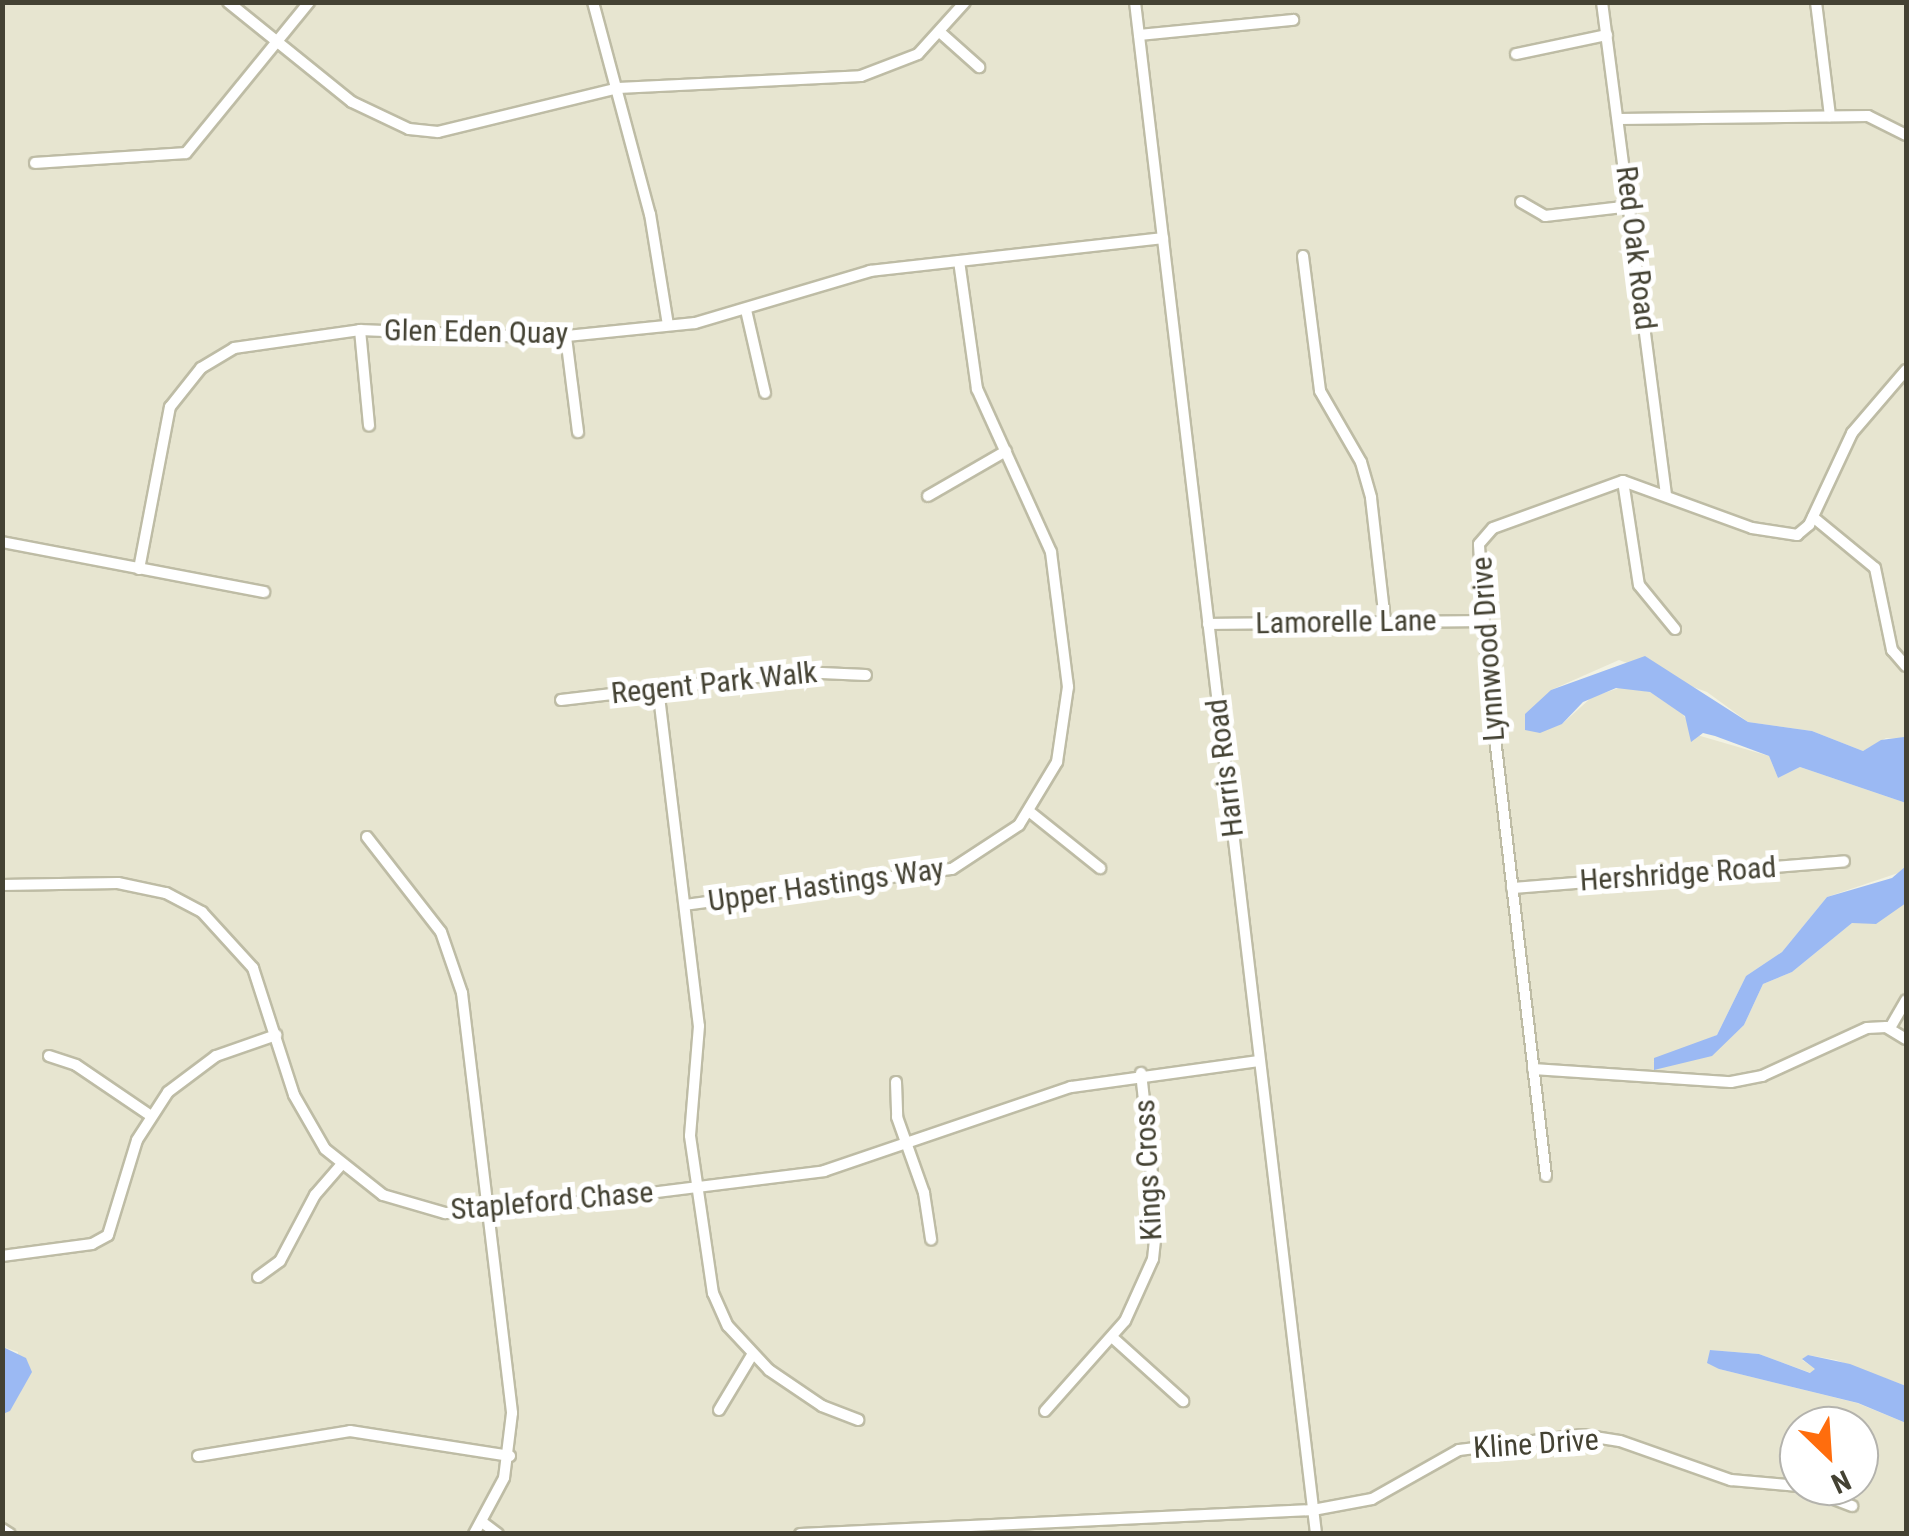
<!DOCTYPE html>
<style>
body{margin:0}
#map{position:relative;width:1909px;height:1536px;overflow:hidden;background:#f2f2e3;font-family:"Roboto Condensed",sans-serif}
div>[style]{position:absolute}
.residential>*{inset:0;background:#e7e5d0}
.water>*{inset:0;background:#9bb9f3}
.roads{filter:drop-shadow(2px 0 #bebca5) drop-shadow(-2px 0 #bebca5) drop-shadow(0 2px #bebca5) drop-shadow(0 -2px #bebca5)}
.street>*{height:10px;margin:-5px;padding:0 5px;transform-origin:5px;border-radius:5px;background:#fff}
span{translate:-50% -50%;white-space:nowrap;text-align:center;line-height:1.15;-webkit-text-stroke:10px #fff;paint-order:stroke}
.street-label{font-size:30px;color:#444233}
.frame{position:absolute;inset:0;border:5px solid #444233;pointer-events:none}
.north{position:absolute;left:1779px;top:1406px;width:100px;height:100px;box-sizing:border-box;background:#fff;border:2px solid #b4b3ad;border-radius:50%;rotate:155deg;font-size:28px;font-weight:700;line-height:40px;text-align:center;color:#444233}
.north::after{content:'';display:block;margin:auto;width:35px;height:45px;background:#ff6d0d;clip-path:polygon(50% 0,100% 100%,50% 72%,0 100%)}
</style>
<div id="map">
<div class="residential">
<i style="clip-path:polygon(evenodd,3px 3px,1906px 3px,1906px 739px,1886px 738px,1863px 751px,1812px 731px,1748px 722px,1707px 692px,1619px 660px,1551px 690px,1562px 724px,1592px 697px,1622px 687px,1650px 692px,1682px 713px,1697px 735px,1769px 756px,1778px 778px,1800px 767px,1906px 803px,1904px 871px,1827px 897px,1782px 952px,1746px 976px,1717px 1035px,1652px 1062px,1729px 1039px,1744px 1025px,1763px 984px,1792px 972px,1852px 923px,1906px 903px,1906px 1386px,1836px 1360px,1808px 1355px,1802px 1360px,1816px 1369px,1811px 1373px,1759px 1354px,1710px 1350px,1719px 1369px,1857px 1403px,1906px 1423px,1906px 1533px,3px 1533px,3px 1414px,10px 1411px,18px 1352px,3px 1347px,3px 3px,1799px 1426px,1859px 1426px,1859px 1486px,1799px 1486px,1799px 1426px)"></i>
</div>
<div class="water">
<i style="clip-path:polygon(1645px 656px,1748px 722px,1812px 731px,1863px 751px,1881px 740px,1904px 737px,1906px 803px,1800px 767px,1778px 778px,1769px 756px,1715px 736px,1703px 733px,1691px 742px,1685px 716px,1650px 692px,1616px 688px,1583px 702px,1562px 724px,1540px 733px,1525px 730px,1525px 714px,1551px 690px)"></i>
<i style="clip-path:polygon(1906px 866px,1906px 903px,1876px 924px,1852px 923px,1792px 972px,1763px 984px,1744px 1025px,1712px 1056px,1654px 1070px,1654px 1058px,1717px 1035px,1746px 976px,1782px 952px,1827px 897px,1892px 878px)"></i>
<i style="clip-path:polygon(3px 1347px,26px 1358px,32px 1372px,10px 1411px,3px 1414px)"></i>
<i style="clip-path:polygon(1710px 1350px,1759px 1354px,1810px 1373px,1815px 1369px,1802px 1359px,1808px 1355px,1850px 1364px,1906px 1386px,1906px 1423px,1858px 1403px,1719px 1369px,1707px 1363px)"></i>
</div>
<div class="roads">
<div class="street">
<i style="left:228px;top:2px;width:159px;rotate:38.9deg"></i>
<i style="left:352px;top:102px;width:63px;rotate:25.3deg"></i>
<i style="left:409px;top:129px;width:29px;rotate:6deg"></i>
<i style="left:438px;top:132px;width:185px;rotate:-13.7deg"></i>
<i style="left:618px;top:88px;width:243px;rotate:-2.8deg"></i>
<i style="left:861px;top:76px;width:61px;rotate:-21.1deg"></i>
<i style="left:918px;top:54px;width:70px;rotate:-47.9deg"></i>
<i style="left:593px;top:2px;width:220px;rotate:75deg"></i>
<i style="left:650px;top:214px;width:112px;rotate:80.8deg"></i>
<i style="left:1135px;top:2px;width:1543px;rotate:83.26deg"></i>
<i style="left:1602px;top:2px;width:497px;rotate:82.6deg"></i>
<i style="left:1816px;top:2px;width:115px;rotate:83deg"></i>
<i style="left:942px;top:34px;width:50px;rotate:41.7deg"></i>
<i style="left:1139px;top:35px;width:155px;rotate:-5.6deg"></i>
<i style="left:1516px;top:54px;width:93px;rotate:-11.8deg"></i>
<i style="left:1619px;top:119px;width:249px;rotate:-0.7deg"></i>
<i style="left:1868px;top:116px;width:42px;rotate:26.6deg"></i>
<i style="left:35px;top:163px;width:151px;rotate:-3.8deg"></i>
<i style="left:186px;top:153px;width:195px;rotate:-50.8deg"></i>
<i style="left:1521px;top:202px;width:28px;rotate:30deg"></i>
<i style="left:1545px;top:216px;width:87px;rotate:-6.6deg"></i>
<i style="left:1303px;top:256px;width:136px;rotate:82.8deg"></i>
<i style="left:1320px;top:391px;width:82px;rotate:60deg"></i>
<i style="left:1361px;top:462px;width:37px;rotate:74deg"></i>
<i style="left:1371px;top:498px;width:124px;rotate:83.5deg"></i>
<i style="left:746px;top:310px;width:85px;rotate:77.1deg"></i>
<i style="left:360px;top:330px;width:96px;rotate:84.6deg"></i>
<i style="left:566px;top:337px;width:96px;rotate:82.8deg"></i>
<i style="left:1623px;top:481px;width:105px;rotate:81.3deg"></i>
<i style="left:1639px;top:585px;width:57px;rotate:50.7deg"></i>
<i style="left:928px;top:496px;width:90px;rotate:-30deg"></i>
<i style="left:1813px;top:517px;width:80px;rotate:39.4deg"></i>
<i style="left:1875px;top:568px;width:84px;rotate:78.3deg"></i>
<i style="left:1892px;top:650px;width:21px;rotate:49deg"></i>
<i style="left:2px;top:542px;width:267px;rotate:10.8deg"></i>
<i style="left:139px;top:569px;width:165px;rotate:-79.2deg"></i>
<i style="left:170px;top:407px;width:50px;rotate:-51.5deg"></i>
<i style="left:201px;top:368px;width:39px;rotate:-31deg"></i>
<i style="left:234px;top:348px;width:127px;rotate:-8.1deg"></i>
<i style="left:360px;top:330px;width:187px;rotate:2.4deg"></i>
<i style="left:547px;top:338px;width:149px;rotate:-5.8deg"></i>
<i style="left:695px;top:323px;width:183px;rotate:-16.5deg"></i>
<i style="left:870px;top:271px;width:295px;rotate:-6.4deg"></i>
<i style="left:1208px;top:624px;width:275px;rotate:-0.6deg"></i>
<i style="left:658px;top:688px;width:340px;rotate:83.1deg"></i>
<i style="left:699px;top:1026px;width:110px;rotate:94.7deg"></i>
<i style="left:690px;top:1136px;width:159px;rotate:81.7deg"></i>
<i style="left:713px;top:1293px;width:36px;rotate:66deg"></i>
<i style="left:728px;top:1326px;width:60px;rotate:47deg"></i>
<i style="left:769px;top:1370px;width:64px;rotate:34.2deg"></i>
<i style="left:822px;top:1406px;width:39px;rotate:21deg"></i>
<i style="left:561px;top:700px;width:240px;rotate:-6.7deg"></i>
<i style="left:799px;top:672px;width:67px;rotate:2.6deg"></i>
<i style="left:1030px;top:812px;width:90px;rotate:38.7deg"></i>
<i style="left:367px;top:837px;width:120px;rotate:52.1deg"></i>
<i style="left:441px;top:932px;width:65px;rotate:71deg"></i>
<i style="left:462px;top:993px;width:423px;rotate:83.2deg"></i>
<i style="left:512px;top:1413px;width:65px;rotate:97deg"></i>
<i style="left:504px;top:1478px;width:64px;rotate:118.2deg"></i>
<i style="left:2px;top:885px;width:116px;rotate:-1deg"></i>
<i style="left:118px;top:883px;width:49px;rotate:11.8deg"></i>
<i style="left:166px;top:893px;width:41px;rotate:27.8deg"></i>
<i style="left:202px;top:912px;width:76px;rotate:47.7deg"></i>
<i style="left:253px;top:968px;width:133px;rotate:72.1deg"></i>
<i style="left:294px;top:1095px;width:62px;rotate:60.1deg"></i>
<i style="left:325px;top:1149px;width:74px;rotate:38.4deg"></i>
<i style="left:383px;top:1195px;width:65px;rotate:16.2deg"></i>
<i style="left:445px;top:1213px;width:44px"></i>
<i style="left:489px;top:1213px;width:338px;rotate:-7.1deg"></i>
<i style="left:824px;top:1171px;width:261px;rotate:-18.8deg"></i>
<i style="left:1071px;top:1087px;width:190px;rotate:-7.9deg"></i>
<i style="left:1512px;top:888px;width:333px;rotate:-4.6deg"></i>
<i style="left:685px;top:905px;width:269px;rotate:-7.7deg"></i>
<i style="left:952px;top:869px;width:80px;rotate:-33.3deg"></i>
<i style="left:1019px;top:825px;width:74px;rotate:-58.9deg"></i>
<i style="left:1057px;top:762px;width:76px;rotate:-81.7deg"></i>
<i style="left:1068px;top:687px;width:136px;rotate:-97.2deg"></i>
<i style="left:1051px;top:552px;width:179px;rotate:-114.4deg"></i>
<i style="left:977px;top:389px;width:129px;rotate:-98deg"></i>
<i style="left:1890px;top:1028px;width:32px;rotate:-60deg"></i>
<i style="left:49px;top:1056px;width:28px;rotate:18deg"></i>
<i style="left:76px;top:1065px;width:91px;rotate:34.2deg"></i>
<i style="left:1533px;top:1069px;width:198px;rotate:3.8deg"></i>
<i style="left:1731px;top:1082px;width:32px;rotate:-11deg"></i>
<i style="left:1762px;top:1076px;width:115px;rotate:-24.6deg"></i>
<i style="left:1867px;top:1028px;width:19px;rotate:-3deg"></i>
<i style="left:1886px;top:1027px;width:23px;rotate:31deg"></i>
<i style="left:896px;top:1082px;width:35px;rotate:88deg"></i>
<i style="left:897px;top:1117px;width:81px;rotate:70.4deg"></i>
<i style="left:924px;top:1193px;width:47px;rotate:81.3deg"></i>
<i style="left:1546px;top:1176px;width:510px;rotate:-96.64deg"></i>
<i style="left:1487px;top:669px;width:125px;rotate:-93.7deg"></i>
<i style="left:1479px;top:544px;width:21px;rotate:-49deg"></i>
<i style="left:1493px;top:528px;width:138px;rotate:-19.9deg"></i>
<i style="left:1623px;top:481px;width:137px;rotate:20deg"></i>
<i style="left:1752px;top:528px;width:46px;rotate:8.8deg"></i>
<i style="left:1797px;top:535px;width:16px;rotate:-40deg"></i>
<i style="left:1809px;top:525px;width:102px;rotate:-64.9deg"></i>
<i style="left:1852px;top:433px;width:83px;rotate:-49.4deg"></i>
<i style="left:2px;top:1256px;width:91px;rotate:-7.6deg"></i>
<i style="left:92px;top:1244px;width:18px;rotate:-29deg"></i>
<i style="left:108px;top:1235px;width:99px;rotate:-73deg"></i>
<i style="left:137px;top:1140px;width:57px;rotate:-57.1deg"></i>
<i style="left:168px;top:1092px;width:60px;rotate:-36.9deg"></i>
<i style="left:216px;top:1056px;width:64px;rotate:-19.3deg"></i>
<i style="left:258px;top:1277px;width:27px;rotate:-36deg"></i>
<i style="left:280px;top:1261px;width:75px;rotate:-62.1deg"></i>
<i style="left:315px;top:1195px;width:40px;rotate:-49deg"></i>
<i style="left:1112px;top:1337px;width:96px;rotate:42deg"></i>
<i style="left:719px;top:1410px;width:64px;rotate:-59deg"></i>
<i style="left:1045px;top:1411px;width:120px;rotate:-48.4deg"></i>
<i style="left:1125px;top:1321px;width:68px;rotate:-65.7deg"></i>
<i style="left:1153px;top:1259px;width:39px;rotate:-84deg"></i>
<i style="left:1157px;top:1220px;width:148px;rotate:-96.2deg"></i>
<i style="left:198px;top:1456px;width:154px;rotate:-9.3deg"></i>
<i style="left:350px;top:1431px;width:162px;rotate:8.9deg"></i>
<i style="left:1800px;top:1486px;width:56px;rotate:21deg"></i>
<i style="left:482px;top:1522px;width:20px;rotate:37deg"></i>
<i style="left:2px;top:1529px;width:9px;rotate:32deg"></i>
<i style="left:800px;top:1534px;width:514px;rotate:-2.68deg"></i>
<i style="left:1313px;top:1510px;width:60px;rotate:-10.6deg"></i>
<i style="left:1372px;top:1499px;width:100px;rotate:-29.4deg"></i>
<i style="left:1459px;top:1450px;width:124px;rotate:-7deg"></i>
<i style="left:1582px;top:1435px;width:38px;rotate:9deg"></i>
<i style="left:1620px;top:1441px;width:118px;rotate:19.4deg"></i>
<i style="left:1731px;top:1480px;width:68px;rotate:5deg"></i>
</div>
</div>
<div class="street-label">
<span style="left:1636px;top:248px;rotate:83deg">Red Oak Road</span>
<span style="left:476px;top:332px;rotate:1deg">Glen Eden Quay</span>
<span style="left:1346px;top:622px;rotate:-1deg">Lamorelle Lane</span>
<span style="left:1488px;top:649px;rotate:-94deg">Lynnwood Drive</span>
<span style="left:714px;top:683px;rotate:-6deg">Regent Park Walk</span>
<span style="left:1225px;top:768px;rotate:-97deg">Harris Road</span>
<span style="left:1678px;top:874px;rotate:-4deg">Hershridge Road</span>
<span style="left:826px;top:885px;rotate:-8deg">Upper Hastings Way</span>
<span style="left:1148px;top:1170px;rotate:-93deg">Kings Cross</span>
<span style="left:552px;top:1201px;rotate:-5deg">Stapleford Chase</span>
<span style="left:1536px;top:1444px;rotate:-4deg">Kline Drive</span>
</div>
<div class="frame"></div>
<div class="north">N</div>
</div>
